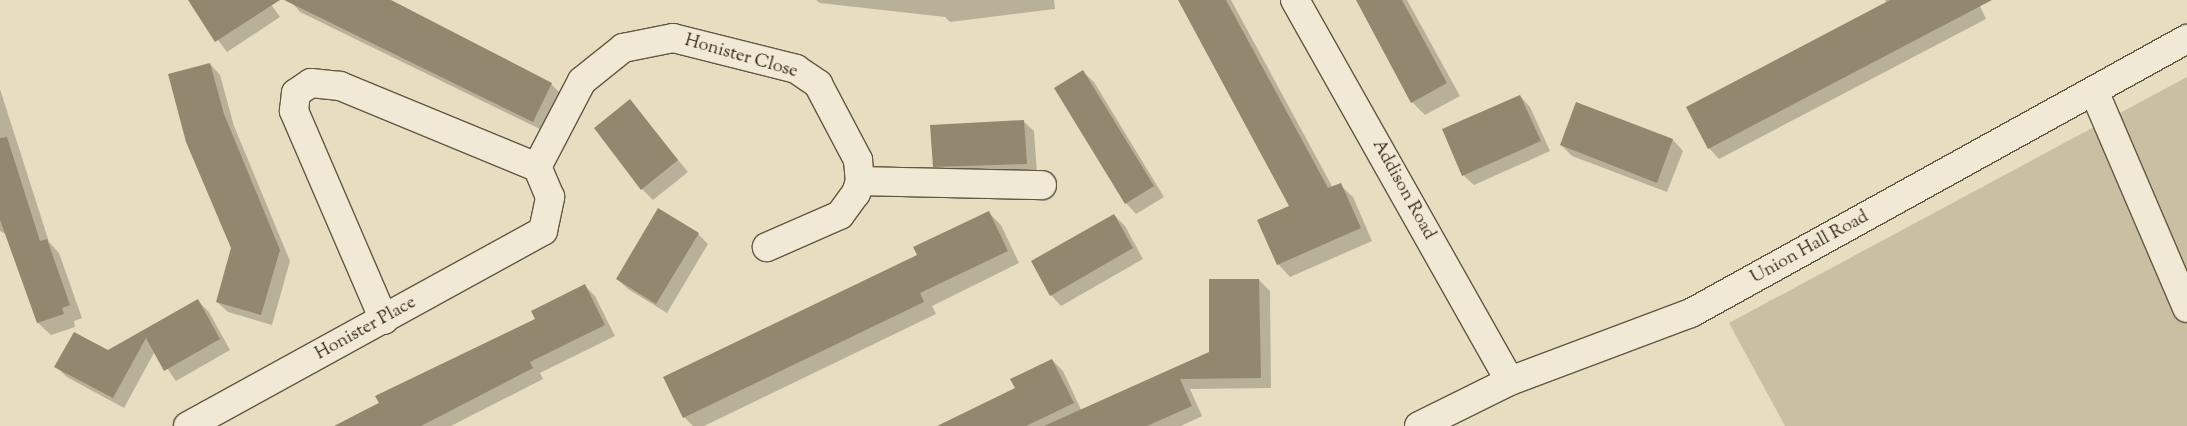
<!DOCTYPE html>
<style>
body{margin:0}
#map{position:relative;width:2187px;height:426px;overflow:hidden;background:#e8ddc0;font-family:"Sorts Mill Goudy",serif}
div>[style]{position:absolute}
.green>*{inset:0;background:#cabfa3}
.shadow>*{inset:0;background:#0003}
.building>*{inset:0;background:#94876f}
.roads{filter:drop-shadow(1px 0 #645742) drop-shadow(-1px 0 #645742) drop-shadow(0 1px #645742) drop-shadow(0 -1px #645742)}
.minor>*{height:28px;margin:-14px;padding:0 14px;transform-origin:14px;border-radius:14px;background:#f0e9d6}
span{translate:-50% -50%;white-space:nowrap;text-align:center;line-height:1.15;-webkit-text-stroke:4.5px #f0e9d6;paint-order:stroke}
.street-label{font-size:18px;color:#382a18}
</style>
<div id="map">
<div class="green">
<i style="clip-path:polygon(2187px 77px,2187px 426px,1785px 426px,1729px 323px)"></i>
</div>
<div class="shadow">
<i style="clip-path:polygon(206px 0,268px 0,280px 17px,227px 52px,194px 8px)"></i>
<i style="clip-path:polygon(290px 0,386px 0,551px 84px,562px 95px,544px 131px,300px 12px)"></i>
<i style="clip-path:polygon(816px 0,1054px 0,1055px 9px,950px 22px,945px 17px,820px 3px)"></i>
<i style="clip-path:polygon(1179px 0,1231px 0,1333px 188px,1340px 185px,1353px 197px,1372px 241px,1290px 277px,1278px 264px,1291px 206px)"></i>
<i style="clip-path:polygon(1357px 0,1407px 0,1460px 96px,1425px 115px,1412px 102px)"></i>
<i style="clip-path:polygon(1885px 0,1986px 0,1979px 4px,1986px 19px,1719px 159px,1709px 148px,1887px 3px)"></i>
<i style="clip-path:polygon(210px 64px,220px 75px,234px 126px,290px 261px,272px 325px,228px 312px,217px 302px,232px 248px)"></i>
<i style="clip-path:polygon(1083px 72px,1094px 82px,1164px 197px,1136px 214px,1126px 203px)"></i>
<i style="clip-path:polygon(0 89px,49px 242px,59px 253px,82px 318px,74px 321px,75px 327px,51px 335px,38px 323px,7px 235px,0 231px)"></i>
<i style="clip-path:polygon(1520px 96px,1530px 107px,1550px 151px,1474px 185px,1463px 175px)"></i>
<i style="clip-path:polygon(630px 101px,688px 172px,653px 200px,642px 189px)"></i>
<i style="clip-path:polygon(1023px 121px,1034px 131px,1037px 174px,944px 177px,934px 166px)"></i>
<i style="clip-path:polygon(1673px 140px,1683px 151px,1667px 192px,1572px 156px,1561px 145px)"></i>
<i style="clip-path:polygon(989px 213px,1001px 225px,1019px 263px,932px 306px,936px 314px,704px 426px,693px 426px,684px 417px)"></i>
<i style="clip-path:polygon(1114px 215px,1125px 226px,1143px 259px,1061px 306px,1051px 295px)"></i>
<i style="clip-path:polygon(698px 234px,708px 244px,667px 313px,628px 289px,617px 279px)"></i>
<i style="clip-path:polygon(1259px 280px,1270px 291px,1271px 388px,1190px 389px,1202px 416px,1181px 426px,1107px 426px,1210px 353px)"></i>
<i style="clip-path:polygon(585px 286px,595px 296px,615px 336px,540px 373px,543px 379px,451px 426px,335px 426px,537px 319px)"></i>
<i style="clip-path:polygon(198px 301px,209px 312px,230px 350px,176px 381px,155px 351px,124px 408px,67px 377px,56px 367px,108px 352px)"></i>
<i style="clip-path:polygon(1052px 360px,1063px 371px,1083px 414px,1058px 426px,940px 426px,1016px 389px)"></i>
</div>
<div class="building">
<i style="clip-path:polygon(188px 0,280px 0,215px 42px)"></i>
<i style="clip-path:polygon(284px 0,391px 0,552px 83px,533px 122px)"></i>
<i style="clip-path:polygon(1178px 0,1226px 0,1328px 188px,1341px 183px,1361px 228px,1277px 265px,1257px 220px,1289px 206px)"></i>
<i style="clip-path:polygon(1356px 0,1402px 0,1447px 83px,1411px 103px)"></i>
<i style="clip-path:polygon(1890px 0,1992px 0,1708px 149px,1686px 107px)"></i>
<i style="clip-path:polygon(210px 63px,224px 114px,280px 250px,261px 315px,216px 302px,231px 248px,186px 142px,168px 74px)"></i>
<i style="clip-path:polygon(1083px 70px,1154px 186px,1125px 204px,1054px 88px)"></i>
<i style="clip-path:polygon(1520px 95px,1541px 141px,1462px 176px,1442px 129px)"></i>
<i style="clip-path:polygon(630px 99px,678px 160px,641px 190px,594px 128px)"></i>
<i style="clip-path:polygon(1576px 102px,1673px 139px,1657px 183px,1560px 145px)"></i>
<i style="clip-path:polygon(1024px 120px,1027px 164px,933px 167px,930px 125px)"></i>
<i style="clip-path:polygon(7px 137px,40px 241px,47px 239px,70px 305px,62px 308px,64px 314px,37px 323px,0 220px,0 138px)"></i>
<i style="clip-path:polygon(658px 208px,699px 233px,656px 304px,616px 279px)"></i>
<i style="clip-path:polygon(989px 211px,1008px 251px,920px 293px,924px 302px,683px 418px,663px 377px,917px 255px,913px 247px)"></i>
<i style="clip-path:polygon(1114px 214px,1133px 248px,1050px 296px,1031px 261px)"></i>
<i style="clip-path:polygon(1209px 279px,1259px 279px,1261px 378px,1180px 379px,1192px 406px,1147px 426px,1044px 426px,1209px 352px)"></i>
<i style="clip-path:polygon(585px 284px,605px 325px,530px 362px,533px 368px,421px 426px,334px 426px,379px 403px,375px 396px,535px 319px,531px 311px)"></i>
<i style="clip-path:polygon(198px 299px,220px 339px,164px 371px,146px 338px,113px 398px,54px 367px,74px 332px,108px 350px)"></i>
<i style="clip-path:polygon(1052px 359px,1074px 403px,1026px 426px,937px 426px,1015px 388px,1010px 379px)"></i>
</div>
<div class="roads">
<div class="minor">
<i style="left:1295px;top:0;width:437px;rotate:60.6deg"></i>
<i style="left:2094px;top:91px;width:236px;rotate:66.8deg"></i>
<i style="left:860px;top:181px;width:182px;rotate:1.3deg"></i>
<i style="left:384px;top:320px;width:228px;rotate:-113.3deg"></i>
<i style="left:294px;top:111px;width:18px;rotate:-84deg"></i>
<i style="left:296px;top:93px;width:18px;rotate:-34deg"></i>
<i style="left:311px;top:83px;width:29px;rotate:6deg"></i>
<i style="left:340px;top:86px;width:213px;rotate:22.4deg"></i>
<i style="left:188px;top:426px;width:405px;rotate:-28.8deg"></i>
<i style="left:543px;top:231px;width:35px;rotate:-78deg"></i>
<i style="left:550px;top:197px;width:33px;rotate:-113deg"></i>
<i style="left:537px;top:167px;width:97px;rotate:-62.4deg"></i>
<i style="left:582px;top:81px;width:53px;rotate:-38.8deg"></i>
<i style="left:623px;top:48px;width:51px;rotate:-11.3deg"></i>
<i style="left:673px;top:38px;width:127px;rotate:14.1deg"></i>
<i style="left:796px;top:69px;width:27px;rotate:34deg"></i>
<i style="left:818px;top:84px;width:86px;rotate:62.2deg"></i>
<i style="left:858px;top:160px;width:21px;rotate:85deg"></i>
<i style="left:860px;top:181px;width:13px;rotate:108deg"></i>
<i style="left:856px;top:193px;width:27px;rotate:126deg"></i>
<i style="left:840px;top:215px;width:80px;rotate:156.3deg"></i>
<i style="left:1419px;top:426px;width:102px;rotate:-26.3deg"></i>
<i style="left:1510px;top:381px;width:193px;rotate:-20.6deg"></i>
<i style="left:1691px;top:313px;width:567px;rotate:-28.92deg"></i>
</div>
</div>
<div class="street-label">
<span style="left:741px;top:57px;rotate:16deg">Honister Close</span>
<span style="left:1403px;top:190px;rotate:61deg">Addison Road</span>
<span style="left:1810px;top:248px;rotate:-29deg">Union Hall Road</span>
<span style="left:366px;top:329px;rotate:-29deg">Honister Place</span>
</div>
</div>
